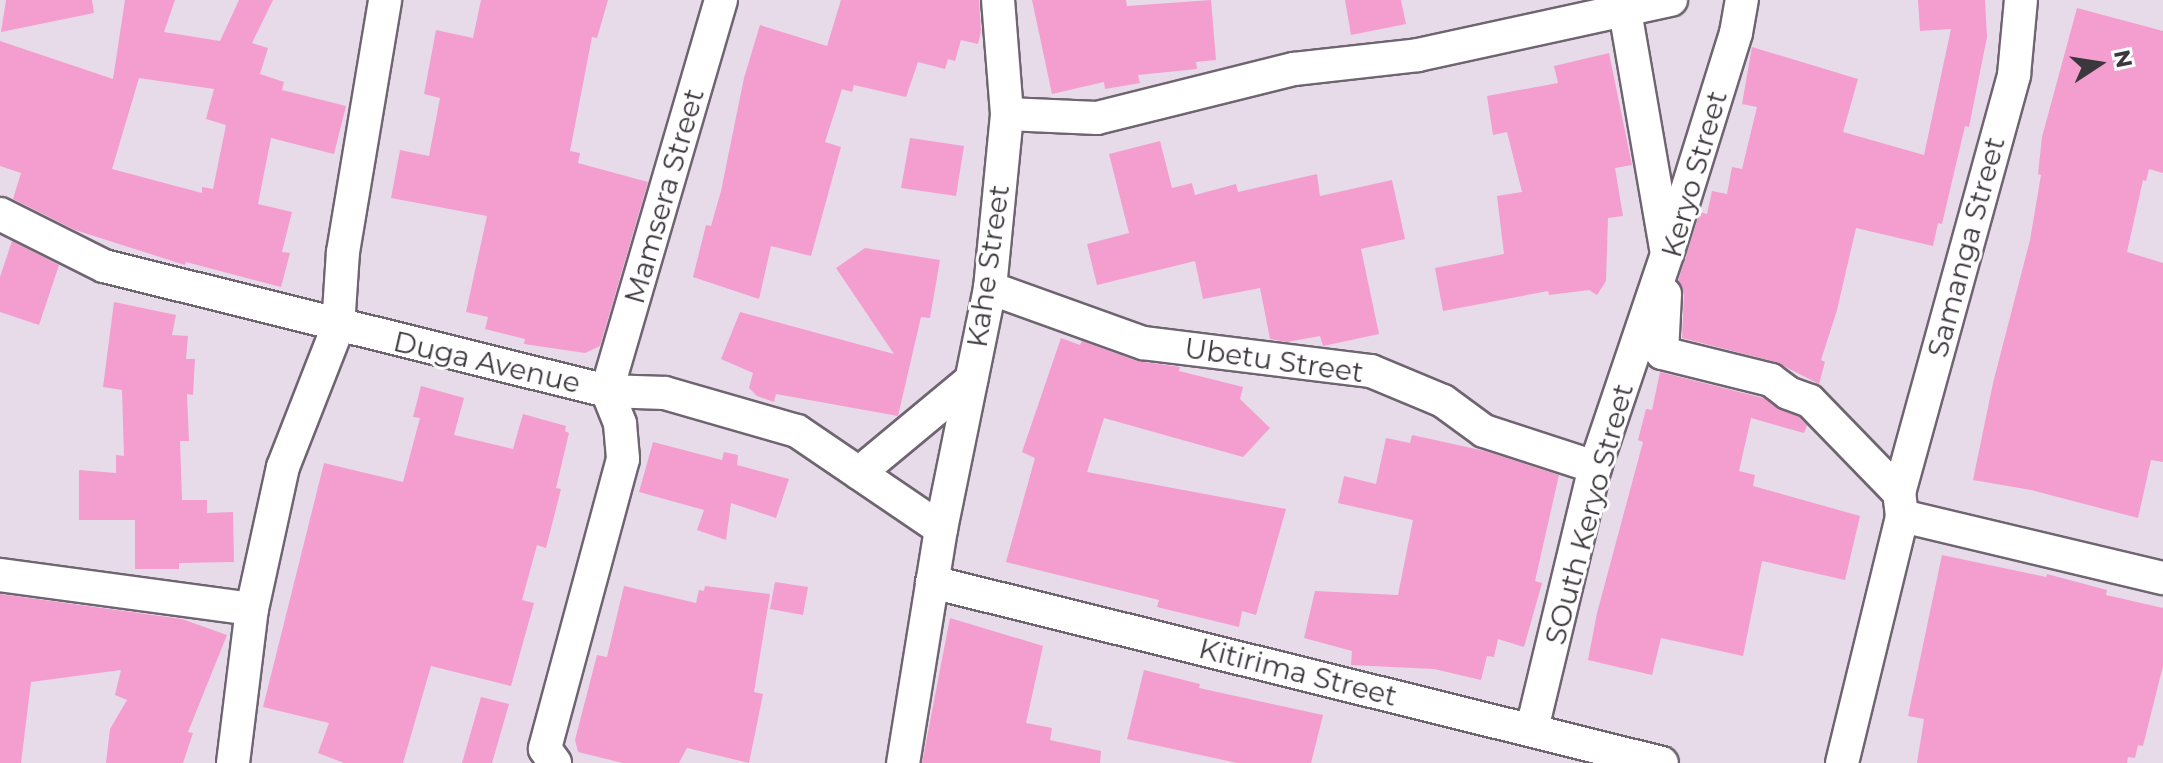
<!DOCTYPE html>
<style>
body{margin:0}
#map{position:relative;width:2163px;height:763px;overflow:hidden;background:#e7dbea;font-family:Montserrat,sans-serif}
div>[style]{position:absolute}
.building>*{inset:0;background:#f39ecf}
.roads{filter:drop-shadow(2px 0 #6f6571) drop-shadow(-2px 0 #6f6571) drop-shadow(0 2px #6f6571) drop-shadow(0 -2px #6f6571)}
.minor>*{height:32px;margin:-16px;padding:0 16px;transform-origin:16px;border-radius:16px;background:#fff}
span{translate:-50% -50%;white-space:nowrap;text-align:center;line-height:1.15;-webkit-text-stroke:6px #fff;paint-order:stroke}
.street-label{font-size:28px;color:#3c373d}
.north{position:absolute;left:2059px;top:24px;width:80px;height:80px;-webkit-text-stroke:6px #fff;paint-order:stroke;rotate:78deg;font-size:22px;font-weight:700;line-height:32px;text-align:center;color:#3c373d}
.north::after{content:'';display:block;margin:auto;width:28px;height:36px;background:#3c373d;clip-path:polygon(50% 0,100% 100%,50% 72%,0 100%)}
</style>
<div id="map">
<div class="building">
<i style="clip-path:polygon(6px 0,92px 0,94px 13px,1px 32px)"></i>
<i style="clip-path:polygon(evenodd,125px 0,175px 0,164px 32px,220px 41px,239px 0,273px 0,252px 43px,268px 48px,260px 74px,284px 82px,282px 90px,346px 106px,334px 154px,271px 138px,258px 204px,292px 212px,282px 252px,290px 253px,281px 287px,186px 262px,185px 265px,75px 230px,13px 199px,21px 173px,0 166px,0 41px,113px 79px,125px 0,139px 78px,214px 89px,206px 119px,226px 125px,213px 189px,202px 187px,202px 193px,112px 169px,139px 78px)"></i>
<i style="clip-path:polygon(481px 0,608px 0,597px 38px,592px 37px,570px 151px,580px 153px,578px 163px,648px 182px,600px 346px,585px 353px,524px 344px,525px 339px,485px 329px,488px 317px,466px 312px,487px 216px,391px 198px,400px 150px,429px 156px,440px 98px,424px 94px,436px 30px,473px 38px)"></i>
<i style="clip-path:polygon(841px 0,979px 0,981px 31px,978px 44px,961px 40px,955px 61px,948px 59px,945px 69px,918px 62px,906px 97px,854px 85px,852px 92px,842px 89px,825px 142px,841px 147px,811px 256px,771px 246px,759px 299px,693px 277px,706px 225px,711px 226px,721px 191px,744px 78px,760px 25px,827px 46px)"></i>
<i style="clip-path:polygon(1032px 0,1126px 0,1127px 6px,1211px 0,1216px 60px,1196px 62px,1197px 69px,1138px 75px,1140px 83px,1105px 89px,1104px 82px,1052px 94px)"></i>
<i style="clip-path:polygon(1345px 0,1401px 0,1406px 24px,1351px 35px)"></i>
<i style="clip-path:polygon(1918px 0,1985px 0,1987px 37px,1969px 127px,1965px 126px,1942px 224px,1938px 223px,1933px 246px,1856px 228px,1837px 310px,1821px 360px,1825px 362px,1819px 384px,1776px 362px,1682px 338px,1684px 295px,1678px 281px,1700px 212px,1707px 214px,1712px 191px,1727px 194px,1732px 167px,1742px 169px,1757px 107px,1742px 104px,1752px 47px,1858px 79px,1843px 132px,1924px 155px,1951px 29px,1920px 31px)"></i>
<i style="clip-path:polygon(2077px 8px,2163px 31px,2163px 173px,2149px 169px,2146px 181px,2143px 180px,2127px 252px,2163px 263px,2163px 462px,2151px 460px,2138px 518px,2031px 490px,1973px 480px,1993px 383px,2030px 240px,2041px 175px,2038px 174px,2042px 137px)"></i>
<i style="clip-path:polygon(1609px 53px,1632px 165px,1615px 168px,1623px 216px,1608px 218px,1606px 281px,1597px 295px,1589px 290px,1549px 295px,1548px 291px,1443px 311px,1435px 268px,1504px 254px,1497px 196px,1522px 192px,1507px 132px,1493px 135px,1487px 96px,1558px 83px,1554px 66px)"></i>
<i style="clip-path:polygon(910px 138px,964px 146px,956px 196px,901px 188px)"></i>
<i style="clip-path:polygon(1160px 141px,1172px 188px,1192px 183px,1195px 195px,1236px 184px,1238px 192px,1317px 174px,1320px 196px,1392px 180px,1405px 239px,1361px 249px,1379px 334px,1323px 346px,1320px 336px,1287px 342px,1270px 339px,1260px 288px,1203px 299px,1195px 261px,1097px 285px,1087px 244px,1129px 233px,1109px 154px)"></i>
<i style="clip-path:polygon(12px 241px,59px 265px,39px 325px,0 312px,0 277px)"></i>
<i style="clip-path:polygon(865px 248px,940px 260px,930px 318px,921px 317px,898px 416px,776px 394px,774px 402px,757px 396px,749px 388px,753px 373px,721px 359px,740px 312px,894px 354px,836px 268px)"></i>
<i style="clip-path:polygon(114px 302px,176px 315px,172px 335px,188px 336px,186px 359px,195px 359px,193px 395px,187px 394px,189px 441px,180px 441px,182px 500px,207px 500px,207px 513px,233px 512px,234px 562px,179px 563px,179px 569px,135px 569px,135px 520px,79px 520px,79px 470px,116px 473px,116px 455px,124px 456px,122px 390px,103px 387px)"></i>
<i style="clip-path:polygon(1061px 338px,1080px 345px,1082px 341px,1137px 361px,1180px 367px,1179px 371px,1243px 387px,1240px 399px,1270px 428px,1243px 457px,1104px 418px,1087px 472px,1286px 509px,1256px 615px,1242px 611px,1239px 627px,1157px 607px,1159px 600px,1006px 562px,1035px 458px,1022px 452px)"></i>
<i style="clip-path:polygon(1660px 372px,1763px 398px,1799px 417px,1807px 425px,1804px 433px,1751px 418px,1739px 471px,1755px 475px,1753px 486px,1860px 516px,1845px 580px,1762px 561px,1743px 656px,1661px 638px,1652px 675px,1588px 660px,1597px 613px,1643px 442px,1638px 440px,1646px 409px,1652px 410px)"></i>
<i style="clip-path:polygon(421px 386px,464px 398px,454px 435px,513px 449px,523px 414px,566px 426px,565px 431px,569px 433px,556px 488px,561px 489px,546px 548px,537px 545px,522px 600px,534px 603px,511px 686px,431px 666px,403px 763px,344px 763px,318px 753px,329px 723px,263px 707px,324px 463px,403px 482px,420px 418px,413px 417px)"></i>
<i style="clip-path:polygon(1412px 435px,1485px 451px,1559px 475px,1535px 581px,1542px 583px,1524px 647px,1498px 639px,1494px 657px,1487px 656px,1481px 680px,1434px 669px,1351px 665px,1352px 651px,1304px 638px,1315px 591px,1398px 595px,1413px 520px,1338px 503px,1344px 476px,1376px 484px,1386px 438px,1410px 443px)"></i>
<i style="clip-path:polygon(653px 442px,722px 460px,724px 452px,738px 455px,737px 465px,789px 479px,776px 518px,731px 503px,726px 540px,697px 530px,704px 510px,639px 492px)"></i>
<i style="clip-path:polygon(1942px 555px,2046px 577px,2047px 574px,2107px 590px,2106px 595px,2163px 608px,2163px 666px,2143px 746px,2138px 745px,2135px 758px,2128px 757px,2127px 763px,1917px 763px,1924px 719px,1908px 716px)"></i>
<i style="clip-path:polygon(775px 582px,808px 587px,803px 615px,770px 609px)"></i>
<i style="clip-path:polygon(624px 586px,696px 603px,699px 590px,704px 591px,705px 586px,770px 594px,754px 692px,763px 694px,749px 763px,687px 748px,679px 763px,623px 763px,578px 752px,575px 740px,597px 655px,607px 657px)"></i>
<i style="clip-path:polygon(0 594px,182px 619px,227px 635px,188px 732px,193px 733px,183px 763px,106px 763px,110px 729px,127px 700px,115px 695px,121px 670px,31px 682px,21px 763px,0 763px)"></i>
<i style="clip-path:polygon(950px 618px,1043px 646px,1026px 723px,1052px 728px,1050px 740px,1101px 751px,1100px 763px,922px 763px)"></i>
<i style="clip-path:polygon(1144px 670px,1200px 684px,1199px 688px,1323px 715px,1311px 763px,1237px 763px,1127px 739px)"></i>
<i style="clip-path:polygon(481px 697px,509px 704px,492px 763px,462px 763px)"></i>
</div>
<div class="roads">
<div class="minor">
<i style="left:721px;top:0;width:407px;rotate:106.3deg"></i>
<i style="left:607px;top:391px;width:58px;rotate:2deg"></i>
<i style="left:665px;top:393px;width:137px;rotate:16.1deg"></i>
<i style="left:797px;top:431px;width:174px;rotate:34.2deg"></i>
<i style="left:941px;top:529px;width:237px;rotate:99.2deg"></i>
<i style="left:1007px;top:114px;width:90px;rotate:2.5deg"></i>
<i style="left:1097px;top:118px;width:203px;rotate:-14deg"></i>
<i style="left:1294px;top:69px;width:125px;rotate:-6.4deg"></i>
<i style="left:1418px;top:55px;width:259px;rotate:-12.3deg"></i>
<i style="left:0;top:214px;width:116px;rotate:26.6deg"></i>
<i style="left:104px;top:266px;width:518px;rotate:13.96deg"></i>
<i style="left:607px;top:391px;width:35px;rotate:68deg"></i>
<i style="left:620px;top:424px;width:35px;rotate:85deg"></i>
<i style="left:623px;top:459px;width:300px;rotate:105.1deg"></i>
<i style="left:545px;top:749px;width:17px;rotate:54deg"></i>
<i style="left:1669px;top:248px;width:225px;rotate:-72.7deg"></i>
<i style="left:1736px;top:33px;width:34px;rotate:-80deg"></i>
<i style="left:990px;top:288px;width:163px;rotate:19.8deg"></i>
<i style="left:1143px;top:343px;width:230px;rotate:7deg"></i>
<i style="left:1371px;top:371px;width:78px;rotate:22.6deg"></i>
<i style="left:1443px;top:401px;width:51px;rotate:36.2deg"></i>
<i style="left:1484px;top:431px;width:117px;rotate:18deg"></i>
<i style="left:1665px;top:294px;width:59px;rotate:92.9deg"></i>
<i style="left:1662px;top:353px;width:112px;rotate:13.9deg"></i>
<i style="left:1771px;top:380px;width:21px;rotate:37deg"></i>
<i style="left:1788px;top:393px;width:23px;rotate:20deg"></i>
<i style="left:1810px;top:401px;width:128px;rotate:45.9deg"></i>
<i style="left:859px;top:473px;width:146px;rotate:-39.7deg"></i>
<i style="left:1902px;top:516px;width:268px;rotate:13.4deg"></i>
<i style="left:941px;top:529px;width:246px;rotate:-78.5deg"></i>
<i style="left:990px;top:288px;width:175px;rotate:-84.4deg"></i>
<i style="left:1007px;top:114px;width:114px;rotate:-94.5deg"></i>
<i style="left:0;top:575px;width:254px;rotate:7.7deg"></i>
<i style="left:932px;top:582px;width:752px;rotate:13.93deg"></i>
<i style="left:1532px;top:729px;width:269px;rotate:-76.5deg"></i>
<i style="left:1595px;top:467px;width:225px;rotate:-71.3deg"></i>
<i style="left:1667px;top:254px;width:247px;rotate:-99.8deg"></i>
<i style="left:233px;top:763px;width:155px;rotate:-83deg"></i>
<i style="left:252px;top:609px;width:145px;rotate:-77.7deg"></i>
<i style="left:283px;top:467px;width:150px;rotate:-68.6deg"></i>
<i style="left:338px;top:327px;width:75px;rotate:-86.2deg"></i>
<i style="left:343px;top:252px;width:255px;rotate:-80.5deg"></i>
<i style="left:1842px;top:763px;width:254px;rotate:-76.3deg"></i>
<i style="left:1902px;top:516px;width:23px;rotate:-97deg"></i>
<i style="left:1899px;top:493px;width:434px;rotate:-74.6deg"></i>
<i style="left:2014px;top:75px;width:75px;rotate:-84.7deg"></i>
</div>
</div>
<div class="street-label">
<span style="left:1694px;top:174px;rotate:-74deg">Keryo Street</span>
<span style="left:664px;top:196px;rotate:-74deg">Mamsera Street</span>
<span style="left:1966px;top:247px;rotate:-75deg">Samanga Street</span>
<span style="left:988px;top:266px;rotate:-82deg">Kahe Street</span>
<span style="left:1274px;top:360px;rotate:8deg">Ubetu Street</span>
<span style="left:487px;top:362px;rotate:13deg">Duga Avenue</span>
<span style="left:1589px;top:514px;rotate:-75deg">SOuth Keryo Street</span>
<span style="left:1298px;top:672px;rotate:14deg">Kitirima Street</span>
</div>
<div class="north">N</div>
</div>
